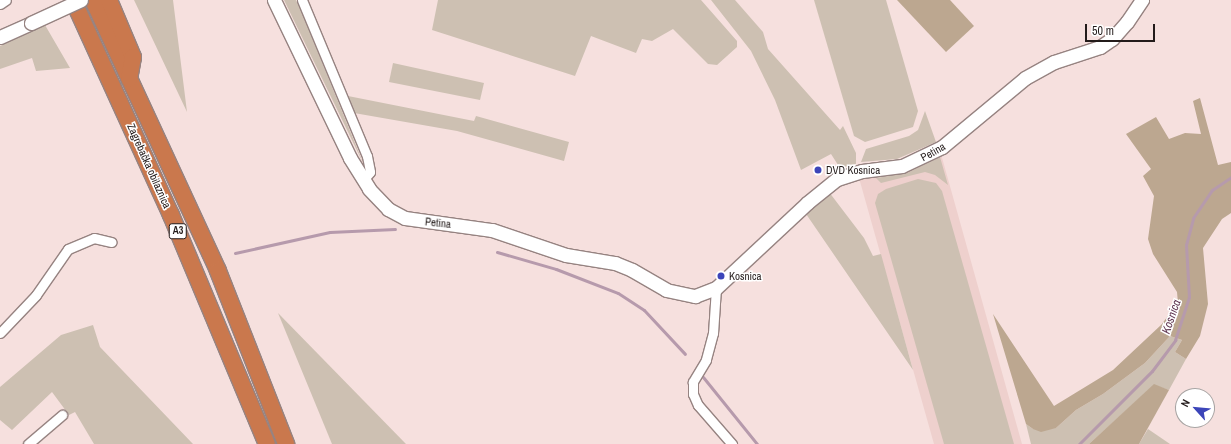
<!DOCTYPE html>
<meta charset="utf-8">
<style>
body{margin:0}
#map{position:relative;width:1231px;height:444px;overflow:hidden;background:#f6e0de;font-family:"Archivo Narrow",sans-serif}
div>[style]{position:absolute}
.built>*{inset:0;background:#eed0cd}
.green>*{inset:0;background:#cdc0b2}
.forest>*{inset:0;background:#bca790}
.stream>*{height:3px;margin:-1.5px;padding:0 1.5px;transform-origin:1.5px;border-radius:1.5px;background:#b69aac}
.roads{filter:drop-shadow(1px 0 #968381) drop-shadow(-1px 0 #968381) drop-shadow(0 1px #968381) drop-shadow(0 -1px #968381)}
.street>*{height:9px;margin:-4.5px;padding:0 4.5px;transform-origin:4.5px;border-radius:4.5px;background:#fff}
.secondary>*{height:13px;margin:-6.5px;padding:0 6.5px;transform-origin:6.5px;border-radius:6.5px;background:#fff}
.highway>*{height:16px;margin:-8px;padding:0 8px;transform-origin:8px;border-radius:8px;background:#ca784d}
.bridges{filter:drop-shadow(1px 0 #968381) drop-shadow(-1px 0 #968381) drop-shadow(0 1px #968381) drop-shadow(0 -1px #968381)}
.secondary-bridge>*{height:13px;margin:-6.5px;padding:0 6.5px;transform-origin:6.5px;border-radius:6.5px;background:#fff}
.dots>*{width:11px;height:11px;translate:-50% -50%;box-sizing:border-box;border:2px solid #fff;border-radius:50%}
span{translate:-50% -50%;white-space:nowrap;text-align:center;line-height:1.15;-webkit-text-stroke:3px #fff;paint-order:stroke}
.shield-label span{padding:1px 3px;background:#fff;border:1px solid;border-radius:3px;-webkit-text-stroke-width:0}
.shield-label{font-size:10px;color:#231b1a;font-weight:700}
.street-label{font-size:11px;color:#231b1a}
.poi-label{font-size:11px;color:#231b1a}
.left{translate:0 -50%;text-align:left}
.water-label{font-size:12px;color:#613853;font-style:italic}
.north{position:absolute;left:1175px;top:388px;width:40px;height:40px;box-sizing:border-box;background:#fff;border:1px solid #a7a4a3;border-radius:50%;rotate:297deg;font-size:11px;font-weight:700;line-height:16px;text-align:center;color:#231b1a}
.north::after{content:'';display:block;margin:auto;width:14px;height:18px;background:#3c45b9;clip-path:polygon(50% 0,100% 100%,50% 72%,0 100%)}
.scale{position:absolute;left:1085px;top:24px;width:70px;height:18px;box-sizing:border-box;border:2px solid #231b1a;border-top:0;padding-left:5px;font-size:12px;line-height:14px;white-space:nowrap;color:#231b1a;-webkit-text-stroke:3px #fff;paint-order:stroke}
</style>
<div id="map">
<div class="built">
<i style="clip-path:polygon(941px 154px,1022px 444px,934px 444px,859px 178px,906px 172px)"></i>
</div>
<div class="green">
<i style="clip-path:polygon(134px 0,173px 0,187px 112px,144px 21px)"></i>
<i style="clip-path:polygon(284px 0,296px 0,300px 8px,364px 165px)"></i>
<i style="clip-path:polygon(438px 0,701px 0,737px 41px,737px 47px,717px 65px,708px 64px,673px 29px,652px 41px,642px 39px,636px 53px,591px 36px,575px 76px,432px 30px)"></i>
<i style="clip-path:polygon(711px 0,735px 0,763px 32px,768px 49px,840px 130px,843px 126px,856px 153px,856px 164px,840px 168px,831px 154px,801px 170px,775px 100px,751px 51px)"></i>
<i style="clip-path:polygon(814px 0,886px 0,918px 111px,913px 127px,865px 142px,854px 136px)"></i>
<i style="clip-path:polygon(45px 25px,70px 68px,36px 71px,32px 58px,0 69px,0 46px)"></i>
<i style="clip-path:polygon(393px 63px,484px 83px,480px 100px,389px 82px)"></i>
<i style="clip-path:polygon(348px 96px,474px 121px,476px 116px,569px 142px,564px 161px,457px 131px,354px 113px)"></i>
<i style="clip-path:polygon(925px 111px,936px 142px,897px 159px,861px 162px,866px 149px,909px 136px,918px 130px)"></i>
<i style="clip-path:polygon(940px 157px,948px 185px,935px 175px,925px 172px,881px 183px,876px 178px,907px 173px)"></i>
<i style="clip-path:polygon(918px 179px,936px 183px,942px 191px,1014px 444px,944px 444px,875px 203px,878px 194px,886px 189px)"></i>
<i style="clip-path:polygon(829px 192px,864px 238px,873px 256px,881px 254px,913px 370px,804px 211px)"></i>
<i style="clip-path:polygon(278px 313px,406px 444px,332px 444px)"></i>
<i style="clip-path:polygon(93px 325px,100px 347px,193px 444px,94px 444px,75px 412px,69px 415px,52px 392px,12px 430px,0 420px,0 387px,61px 335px)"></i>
<i style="clip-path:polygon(1170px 336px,1182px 340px,1175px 352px,1186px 359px,1169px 390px,1154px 385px,1089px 444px,1031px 444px,1026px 424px,1033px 429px,1056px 428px,1076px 410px,1103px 394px,1145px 363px)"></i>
<i style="clip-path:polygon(1148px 429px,1170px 444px,1139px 444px)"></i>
</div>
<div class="forest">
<i style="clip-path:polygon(897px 0,950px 0,974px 26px,946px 52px)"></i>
<i style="clip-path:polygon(1200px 98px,1218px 165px,1231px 162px,1231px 213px,1222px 219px,1203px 248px,1208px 304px,1200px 336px,1186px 359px,1175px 352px,1182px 340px,1170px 336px,1145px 363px,1103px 394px,1076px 410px,1056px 428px,1041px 432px,1033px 429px,1026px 424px,993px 314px,1054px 406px,1113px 370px,1161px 325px,1178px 303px,1177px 292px,1153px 254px,1148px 239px,1154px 196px,1143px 176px,1151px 169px,1126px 134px,1156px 117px,1169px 139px,1185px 133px,1201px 134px,1193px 101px)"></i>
<i style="clip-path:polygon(1154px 384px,1169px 390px,1139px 444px,1089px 444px)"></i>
</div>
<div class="stream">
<i style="left:497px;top:252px;width:61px;rotate:16.1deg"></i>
<i style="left:556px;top:269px;width:66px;rotate:21.2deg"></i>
<i style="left:618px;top:293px;width:31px;rotate:33deg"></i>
<i style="left:644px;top:310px;width:60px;rotate:47deg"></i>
<i style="left:235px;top:253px;width:97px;rotate:-12.5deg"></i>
<i style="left:330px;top:232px;width:65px;rotate:-2.6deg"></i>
<i style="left:703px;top:377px;width:86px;rotate:51.1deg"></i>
<i style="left:1079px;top:444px;width:103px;rotate:-45deg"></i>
<i style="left:1152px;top:371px;width:39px;rotate:-53deg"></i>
<i style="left:1175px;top:340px;width:45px;rotate:-72deg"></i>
<i style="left:1189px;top:297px;width:52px;rotate:-93.3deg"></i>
<i style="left:1186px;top:245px;width:28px;rotate:-75deg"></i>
<i style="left:1193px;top:218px;width:34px;rotate:-56deg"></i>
<i style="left:1212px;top:190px;width:23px;rotate:-34deg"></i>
</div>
<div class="roads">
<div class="street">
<i style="left:302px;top:0;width:169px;rotate:67.4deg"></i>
<i style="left:367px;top:156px;width:16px;rotate:79deg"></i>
<i style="left:370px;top:172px;width:11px;rotate:131deg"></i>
<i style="left:0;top:4px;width:7px;rotate:-34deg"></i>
<i style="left:716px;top:288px;width:45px;rotate:93.8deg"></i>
<i style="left:713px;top:333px;width:28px;rotate:105deg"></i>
<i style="left:706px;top:360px;width:26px;rotate:121deg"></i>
<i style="left:693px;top:382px;width:12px;rotate:90deg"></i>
<i style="left:693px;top:394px;width:12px;rotate:66deg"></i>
<i style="left:698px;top:405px;width:52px;rotate:48.9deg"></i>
<i style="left:0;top:333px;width:52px;rotate:-46.5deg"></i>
<i style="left:36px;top:295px;width:56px;rotate:-55.2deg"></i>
<i style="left:68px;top:249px;width:28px;rotate:-23deg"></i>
<i style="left:94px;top:238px;width:18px;rotate:13deg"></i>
<i style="left:28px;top:444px;width:45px;rotate:-40.5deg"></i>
</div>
<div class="secondary">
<i style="left:274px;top:0;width:175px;rotate:64.3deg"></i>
<i style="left:350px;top:158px;width:36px;rotate:58deg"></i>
<i style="left:369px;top:189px;width:28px;rotate:46deg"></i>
<i style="left:388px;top:209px;width:19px;rotate:28deg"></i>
<i style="left:405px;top:218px;width:88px;rotate:7.9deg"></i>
<i style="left:492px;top:230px;width:78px;rotate:18.7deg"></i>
<i style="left:566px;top:255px;width:50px;rotate:9.3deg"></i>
<i style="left:615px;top:263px;width:18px;rotate:22deg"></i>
<i style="left:632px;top:270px;width:39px;rotate:30deg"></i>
<i style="left:666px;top:290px;width:30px;rotate:12deg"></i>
<i style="left:695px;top:296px;width:22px;rotate:-21deg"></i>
<i style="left:716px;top:288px;width:125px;rotate:-43deg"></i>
<i style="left:807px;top:203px;width:38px;rotate:-39deg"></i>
<i style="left:837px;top:179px;width:26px;rotate:-18deg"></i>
<i style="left:862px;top:171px;width:40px;rotate:-7.1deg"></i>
<i style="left:902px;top:166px;width:44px;rotate:-25.4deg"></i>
<i style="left:942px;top:147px;width:108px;rotate:-39.7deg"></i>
<i style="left:1025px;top:78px;width:33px;rotate:-29deg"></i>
<i style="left:1054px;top:62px;width:48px;rotate:-18.1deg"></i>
<i style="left:1100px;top:47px;width:14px;rotate:-34deg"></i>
<i style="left:1112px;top:39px;width:23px;rotate:-49deg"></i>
<i style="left:1127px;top:22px;width:27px;rotate:-56deg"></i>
<i style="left:0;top:37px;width:34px;rotate:-24deg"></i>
</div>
<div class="highway">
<i style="left:73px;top:0;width:236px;rotate:65.5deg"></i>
<i style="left:171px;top:215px;width:248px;rotate:67.3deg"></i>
<i style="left:93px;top:0;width:298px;rotate:65.2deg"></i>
<i style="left:218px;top:271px;width:186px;rotate:68.5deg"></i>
<i style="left:109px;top:0;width:62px;rotate:67.2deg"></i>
<i style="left:133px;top:57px;width:22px;rotate:100deg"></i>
</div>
</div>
<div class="bridges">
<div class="secondary-bridge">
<i style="left:31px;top:23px;width:55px;rotate:-24.7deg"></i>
</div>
</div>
<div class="dots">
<i style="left:818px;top:170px;background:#3c45b9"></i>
<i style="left:721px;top:276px;background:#3c45b9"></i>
</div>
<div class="shield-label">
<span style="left:178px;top:231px">A3</span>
</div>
<div class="street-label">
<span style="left:933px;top:152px;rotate:-29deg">Petina</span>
<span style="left:149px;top:166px;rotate:66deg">Zagrebačka obilaznica</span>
<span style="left:438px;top:223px;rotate:6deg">Petina</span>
</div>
<div class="poi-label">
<span class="left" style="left:826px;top:170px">DVD Kosnica</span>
<span class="left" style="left:729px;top:276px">Kosnica</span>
</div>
<div class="water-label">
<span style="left:1172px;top:317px;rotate:-71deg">Kosnica</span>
</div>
<div class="north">N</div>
<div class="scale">50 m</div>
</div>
